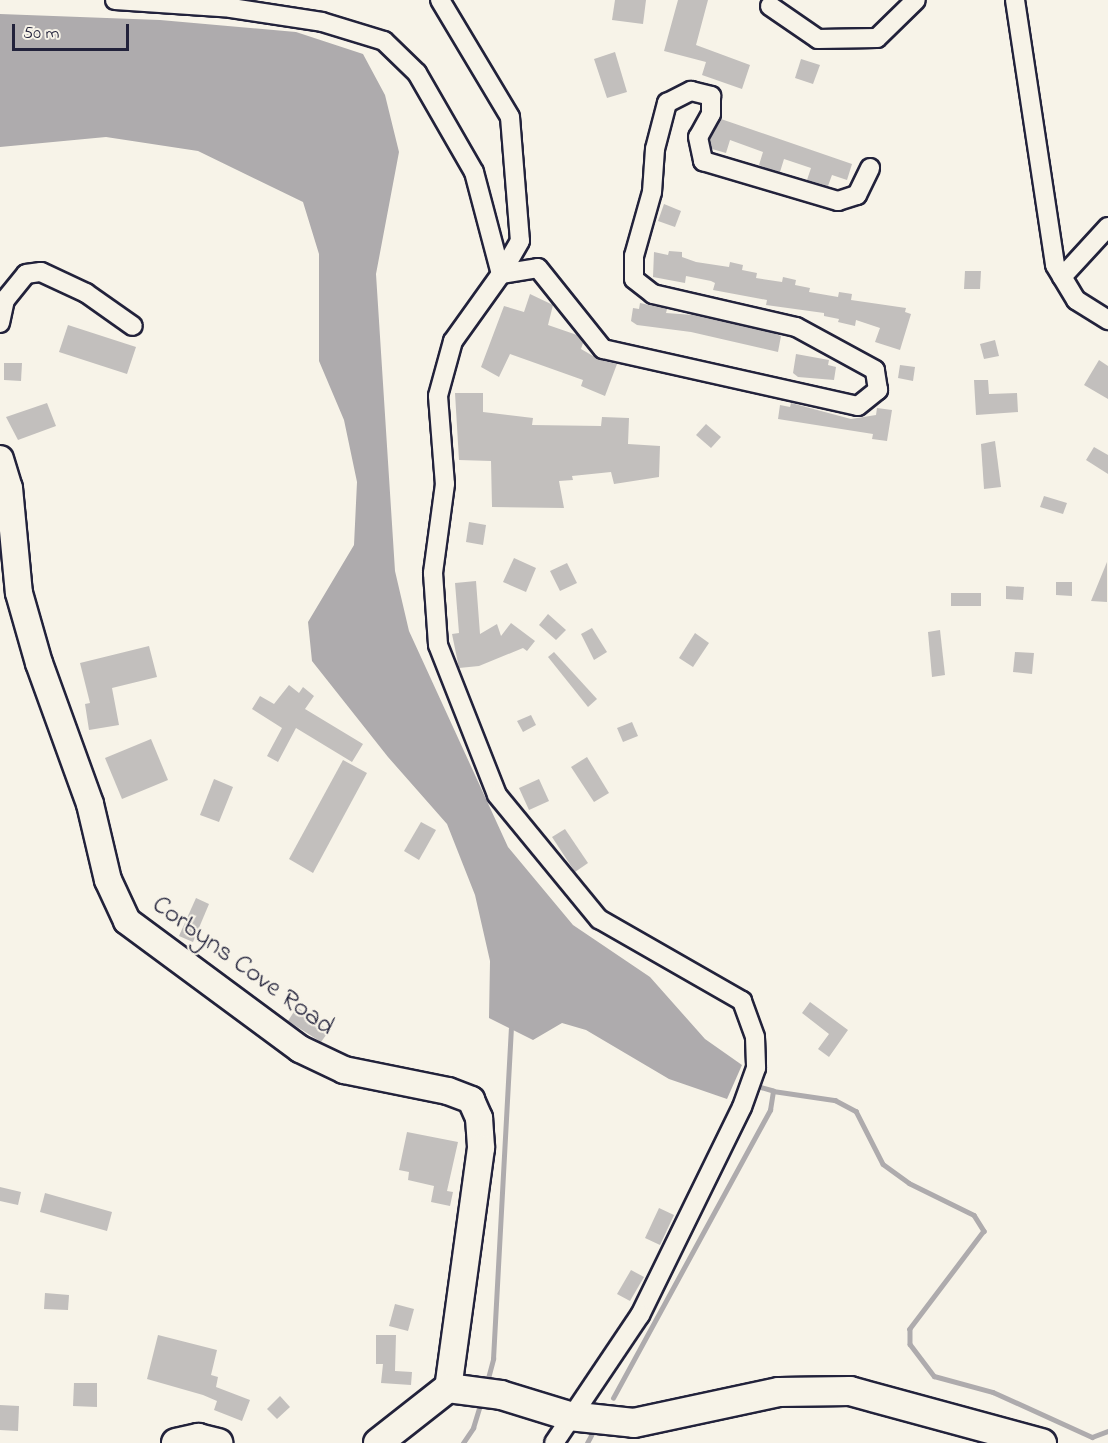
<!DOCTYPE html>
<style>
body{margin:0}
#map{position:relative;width:1108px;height:1443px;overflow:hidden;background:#f7f3e8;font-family:"Indie Flower",sans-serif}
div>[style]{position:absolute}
.water>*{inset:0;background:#aeabad}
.stream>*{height:4.5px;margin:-2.25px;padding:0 2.25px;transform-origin:2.25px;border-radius:2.25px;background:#aeabad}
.building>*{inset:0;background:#c2bfbd}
.roads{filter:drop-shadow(2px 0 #22223b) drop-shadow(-2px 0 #22223b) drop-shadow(0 2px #22223b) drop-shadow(0 -2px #22223b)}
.minor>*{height:18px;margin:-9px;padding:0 9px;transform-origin:9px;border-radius:9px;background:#f7f3e8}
.secondary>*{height:26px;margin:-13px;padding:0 13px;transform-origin:13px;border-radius:13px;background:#f7f3e8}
.primary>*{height:28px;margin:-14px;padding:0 14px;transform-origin:14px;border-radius:14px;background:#f7f3e8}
span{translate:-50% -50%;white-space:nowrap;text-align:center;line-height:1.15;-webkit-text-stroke:4.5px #f7f3e8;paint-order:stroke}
.street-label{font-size:27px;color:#22223b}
.scale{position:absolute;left:12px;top:24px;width:117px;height:27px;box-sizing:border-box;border:3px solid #22223b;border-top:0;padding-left:8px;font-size:18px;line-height:21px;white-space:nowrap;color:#22223b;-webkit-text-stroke:4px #f7f3e8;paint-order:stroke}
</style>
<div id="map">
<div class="water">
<i style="clip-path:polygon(0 14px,160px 20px,296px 32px,363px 54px,385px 95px,399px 152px,376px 274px,395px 571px,409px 631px,508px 847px,573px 925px,650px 977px,705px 1039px,742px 1065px,727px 1099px,669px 1079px,586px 1030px,562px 1023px,533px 1040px,489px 1018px,490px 961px,475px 895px,447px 824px,388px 757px,312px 661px,308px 622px,354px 545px,357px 482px,344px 420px,319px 361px,319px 254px,303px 202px,198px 151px,106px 137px,0 147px)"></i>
</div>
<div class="stream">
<i style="left:773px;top:1091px;width:63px;rotate:8.3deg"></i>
<i style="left:835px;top:1100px;width:24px;rotate:28deg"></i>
<i style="left:856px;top:1111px;width:59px;rotate:63deg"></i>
<i style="left:883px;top:1164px;width:32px;rotate:36deg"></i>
<i style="left:909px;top:1183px;width:72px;rotate:26.2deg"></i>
<i style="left:974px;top:1215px;width:19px;rotate:58deg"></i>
<i style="left:984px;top:1231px;width:123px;rotate:127.1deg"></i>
<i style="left:910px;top:1329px;width:15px;rotate:90deg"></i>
<i style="left:910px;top:1344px;width:40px;rotate:53deg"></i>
<i style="left:934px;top:1376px;width:61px;rotate:15.2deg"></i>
<i style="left:993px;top:1392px;width:109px;rotate:24.4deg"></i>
<i style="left:1092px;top:1437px;width:17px;rotate:-21deg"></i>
<i style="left:487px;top:1382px;width:24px;rotate:-75deg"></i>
<i style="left:493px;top:1359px;width:330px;rotate:-86.9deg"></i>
<i style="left:613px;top:1398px;width:328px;rotate:-61.4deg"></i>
<i style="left:770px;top:1110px;width:19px;rotate:-81deg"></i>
<i style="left:773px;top:1091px;width:18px;rotate:-164deg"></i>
<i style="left:463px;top:1443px;width:18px;rotate:-56deg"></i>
<i style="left:473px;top:1428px;width:27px;rotate:-73deg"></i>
<i style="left:587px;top:1443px;width:15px;rotate:-62deg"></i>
</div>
<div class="building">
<i style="clip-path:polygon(615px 0,646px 0,643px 24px,612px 20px)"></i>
<i style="clip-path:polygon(678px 0,708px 0,696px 45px,750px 65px,742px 89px,702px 75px,706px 62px,664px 51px)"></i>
<i style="clip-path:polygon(615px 52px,627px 92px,607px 98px,594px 59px)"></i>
<i style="clip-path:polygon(801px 59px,820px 65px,813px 84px,795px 78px)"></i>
<i style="clip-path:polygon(721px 119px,852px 164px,847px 180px,832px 175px,828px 186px,807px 180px,811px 168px,784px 159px,780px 172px,769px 169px,759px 165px,763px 152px,730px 140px,726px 153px,712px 149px,710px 139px)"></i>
<i style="clip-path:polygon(664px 204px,681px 211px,675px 227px,658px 221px)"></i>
<i style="clip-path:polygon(669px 251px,682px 252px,682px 257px,696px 262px,729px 267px,730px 262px,743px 265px,742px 270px,757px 273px,756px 278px,782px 282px,783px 277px,796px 280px,795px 285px,810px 288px,809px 292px,838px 297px,839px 292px,852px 294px,851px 300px,906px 308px,905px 312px,911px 314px,900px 350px,875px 342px,880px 328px,856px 320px,855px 326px,838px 322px,839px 319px,824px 316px,824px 313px,766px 305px,767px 300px,713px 290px,715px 283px,711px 281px,686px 276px,685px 283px,653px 277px,654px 252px,668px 255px)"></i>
<i style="clip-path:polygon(965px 271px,981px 271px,980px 289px,964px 289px)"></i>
<i style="clip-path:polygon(530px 294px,553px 305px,548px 325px,577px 335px,583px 343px,581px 349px,600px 360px,617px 364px,605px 396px,581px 386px,583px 380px,510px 354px,499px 377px,481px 367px,504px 306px,524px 312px)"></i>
<i style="clip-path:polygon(640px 303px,667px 309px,666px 313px,693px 315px,773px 333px,781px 336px,778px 352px,691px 332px,637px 325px,631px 321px,633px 308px,639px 309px)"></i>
<i style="clip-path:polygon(68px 325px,136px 347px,127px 374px,59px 352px)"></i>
<i style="clip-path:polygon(995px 340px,999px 356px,984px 359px,980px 344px)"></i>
<i style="clip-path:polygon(796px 354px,829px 360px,828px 365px,836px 367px,834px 380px,798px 377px,793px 373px)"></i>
<i style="clip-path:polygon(1099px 360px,1108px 366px,1108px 399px,1084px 385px)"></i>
<i style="clip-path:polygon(4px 363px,22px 363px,21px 381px,4px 380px)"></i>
<i style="clip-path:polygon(900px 365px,915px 367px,913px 381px,898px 378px)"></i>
<i style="clip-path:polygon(974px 380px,988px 380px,989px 394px,1017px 393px,1018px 412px,976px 415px)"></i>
<i style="clip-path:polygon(455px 393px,483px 393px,483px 412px,533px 418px,532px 425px,601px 426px,602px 417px,629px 418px,628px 444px,660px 446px,659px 477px,614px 484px,611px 472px,572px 476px,573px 480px,559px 481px,564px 508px,492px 507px,491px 461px,459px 460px)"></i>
<i style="clip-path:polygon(47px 403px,56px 426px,18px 440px,6px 417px)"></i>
<i style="clip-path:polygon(791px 403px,851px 419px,876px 415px,877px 408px,892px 410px,887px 441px,872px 439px,873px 434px,778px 419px,780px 405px,790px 407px)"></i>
<i style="clip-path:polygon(706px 424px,721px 437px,711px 448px,696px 435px)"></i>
<i style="clip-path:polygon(995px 441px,1001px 487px,984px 489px,981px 444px)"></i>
<i style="clip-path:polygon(1094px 447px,1108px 455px,1108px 474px,1086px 460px)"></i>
<i style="clip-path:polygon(1044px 496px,1067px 503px,1063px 514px,1040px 507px)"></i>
<i style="clip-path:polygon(469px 522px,486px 525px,483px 545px,466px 542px)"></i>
<i style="clip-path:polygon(514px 558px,536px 568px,526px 592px,503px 582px)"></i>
<i style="clip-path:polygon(1107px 562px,1107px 602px,1091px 601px)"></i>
<i style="clip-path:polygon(567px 563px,577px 583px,560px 591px,550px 571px)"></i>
<i style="clip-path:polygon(476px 581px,480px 634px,497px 624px,501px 636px,511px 623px,535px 641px,527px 651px,523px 648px,479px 666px,459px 668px,452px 634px,459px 633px,455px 583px)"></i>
<i style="clip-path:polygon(1056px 582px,1072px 582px,1072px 596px,1056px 595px)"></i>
<i style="clip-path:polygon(1006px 586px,1024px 587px,1023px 600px,1006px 599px)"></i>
<i style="clip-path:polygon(951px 593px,981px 593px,981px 606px,951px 606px)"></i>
<i style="clip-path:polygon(548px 614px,566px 630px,556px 640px,539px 625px)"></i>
<i style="clip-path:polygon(592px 628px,607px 652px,594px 660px,581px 634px)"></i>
<i style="clip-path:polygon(940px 630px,945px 675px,932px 677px,928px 632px)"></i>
<i style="clip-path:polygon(695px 633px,709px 643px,693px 667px,679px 658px)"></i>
<i style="clip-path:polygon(149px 646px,157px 677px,112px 688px,119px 725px,89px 730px,85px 704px,90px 703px,80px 663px)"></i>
<i style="clip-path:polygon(554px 652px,597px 699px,588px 707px,548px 657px)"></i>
<i style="clip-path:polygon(1015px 652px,1034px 653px,1032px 674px,1013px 672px)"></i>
<i style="clip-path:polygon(289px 685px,299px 693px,303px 687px,314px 696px,305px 709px,363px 744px,352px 762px,296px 728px,278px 762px,267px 756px,282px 728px,252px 709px,260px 696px,274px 704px)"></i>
<i style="clip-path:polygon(531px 715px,536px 725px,523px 732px,517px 721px)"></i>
<i style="clip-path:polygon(632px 722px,638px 736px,623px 742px,617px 728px)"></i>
<i style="clip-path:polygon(151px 739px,168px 780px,122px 799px,105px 758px)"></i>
<i style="clip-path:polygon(587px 757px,609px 793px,594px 802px,571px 767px)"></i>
<i style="clip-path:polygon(343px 760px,367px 773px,313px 873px,289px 859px)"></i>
<i style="clip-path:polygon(214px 779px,233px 787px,219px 822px,200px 815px)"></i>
<i style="clip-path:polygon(539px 779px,549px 801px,529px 810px,519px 788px)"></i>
<i style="clip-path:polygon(421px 822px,436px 830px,419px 860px,404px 851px)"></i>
<i style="clip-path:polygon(565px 829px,588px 863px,575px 872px,552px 837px)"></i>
<i style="clip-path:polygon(196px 898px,209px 904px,193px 942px,179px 936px)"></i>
<i style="clip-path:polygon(810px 1002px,848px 1030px,829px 1057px,818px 1049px,829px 1034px,802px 1013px)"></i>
<i style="clip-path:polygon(297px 1007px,329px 1031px,321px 1042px,288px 1021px)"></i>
<i style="clip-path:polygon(407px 1132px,458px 1142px,447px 1191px,453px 1192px,450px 1206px,431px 1202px,434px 1186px,408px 1180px,409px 1172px,399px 1170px)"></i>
<i style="clip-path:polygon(0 1187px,21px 1192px,18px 1205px,0 1201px)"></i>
<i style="clip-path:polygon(45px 1193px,112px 1212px,107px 1231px,40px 1212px)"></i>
<i style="clip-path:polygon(659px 1208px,674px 1215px,660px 1245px,645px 1238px)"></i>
<i style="clip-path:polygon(631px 1270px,644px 1277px,630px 1301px,617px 1294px)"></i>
<i style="clip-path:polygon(45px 1293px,69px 1295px,68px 1310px,44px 1309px)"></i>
<i style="clip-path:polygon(395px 1304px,414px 1309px,408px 1331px,389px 1326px)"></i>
<i style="clip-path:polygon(158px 1335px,217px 1350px,211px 1375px,218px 1377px,216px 1387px,250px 1400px,242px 1421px,214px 1410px,217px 1401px,203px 1395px,147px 1379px)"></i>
<i style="clip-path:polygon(376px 1335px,396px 1335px,395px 1371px,412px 1372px,411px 1385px,381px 1383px,383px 1364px,376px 1364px)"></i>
<i style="clip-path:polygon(74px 1383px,97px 1383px,97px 1407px,73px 1406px)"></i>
<i style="clip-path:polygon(280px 1396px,290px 1407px,277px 1419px,267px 1409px)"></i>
<i style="clip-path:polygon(0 1405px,19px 1406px,18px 1431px,0 1430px)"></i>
</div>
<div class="roads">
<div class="minor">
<i style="left:115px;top:0;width:116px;rotate:3.9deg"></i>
<i style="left:231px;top:8px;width:92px;rotate:8.7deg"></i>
<i style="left:322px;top:22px;width:65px;rotate:17deg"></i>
<i style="left:384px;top:41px;width:46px;rotate:44.1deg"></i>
<i style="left:417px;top:73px;width:114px;rotate:60.1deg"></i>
<i style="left:474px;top:172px;width:106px;rotate:75.2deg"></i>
<i style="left:501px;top:274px;width:82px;rotate:125.6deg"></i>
<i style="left:453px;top:341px;width:57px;rotate:105.3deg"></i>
<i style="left:438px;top:396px;width:88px;rotate:85.5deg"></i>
<i style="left:445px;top:484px;width:90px;rotate:97.7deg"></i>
<i style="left:433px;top:573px;width:72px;rotate:86deg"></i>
<i style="left:438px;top:645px;width:161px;rotate:68.5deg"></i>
<i style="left:497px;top:795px;width:161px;rotate:50.6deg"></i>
<i style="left:599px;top:919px;width:165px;rotate:29.8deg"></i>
<i style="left:742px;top:1001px;width:38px;rotate:70deg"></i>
<i style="left:755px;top:1037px;width:31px;rotate:88deg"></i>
<i style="left:756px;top:1068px;width:41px;rotate:109.7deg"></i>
<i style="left:742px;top:1107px;width:232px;rotate:116.1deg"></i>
<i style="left:640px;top:1315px;width:154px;rotate:123.9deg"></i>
<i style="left:440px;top:0;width:136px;rotate:59.1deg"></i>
<i style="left:510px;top:117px;width:124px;rotate:85.4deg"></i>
<i style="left:520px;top:241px;width:38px;rotate:120deg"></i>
<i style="left:501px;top:274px;width:37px;rotate:-9deg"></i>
<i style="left:538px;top:268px;width:104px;rotate:51.3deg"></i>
<i style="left:603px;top:349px;width:261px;rotate:12.6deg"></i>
<i style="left:858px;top:406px;width:26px;rotate:-39deg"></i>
<i style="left:878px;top:390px;width:20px;rotate:-99deg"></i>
<i style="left:875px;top:370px;width:90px;rotate:-151.4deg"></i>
<i style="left:796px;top:327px;width:147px;rotate:-167deg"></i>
<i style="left:653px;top:294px;width:24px;rotate:-142deg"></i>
<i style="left:634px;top:279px;width:23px;rotate:-90deg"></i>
<i style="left:634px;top:256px;width:66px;rotate:-74.3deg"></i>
<i style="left:652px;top:192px;width:43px;rotate:-86deg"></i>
<i style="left:655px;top:149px;width:48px;rotate:-75.4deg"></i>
<i style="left:667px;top:103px;width:27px;rotate:-27deg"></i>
<i style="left:691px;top:91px;width:21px;rotate:14deg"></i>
<i style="left:711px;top:96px;width:18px;rotate:90deg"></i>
<i style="left:711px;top:114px;width:26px;rotate:119deg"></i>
<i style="left:698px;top:137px;width:25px;rotate:78deg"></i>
<i style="left:703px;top:161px;width:141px;rotate:16.5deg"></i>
<i style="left:838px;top:201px;width:20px;rotate:-18deg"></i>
<i style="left:857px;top:195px;width:30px;rotate:-64deg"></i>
<i style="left:1015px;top:0;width:268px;rotate:81.4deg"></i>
<i style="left:1055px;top:265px;width:41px;rotate:59deg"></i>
<i style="left:1076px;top:300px;width:38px;rotate:32deg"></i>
<i style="left:770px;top:6px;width:58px;rotate:34.5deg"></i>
<i style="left:818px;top:39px;width:59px;rotate:-1deg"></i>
<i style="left:877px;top:38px;width:54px;rotate:-44.3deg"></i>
<i style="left:1062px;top:277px;width:68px;rotate:-47.4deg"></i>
<i style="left:0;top:323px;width:24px;rotate:-78deg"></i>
<i style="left:5px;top:300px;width:33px;rotate:-51deg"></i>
<i style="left:26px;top:274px;width:15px;rotate:-8deg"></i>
<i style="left:41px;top:272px;width:50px;rotate:25deg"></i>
<i style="left:86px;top:293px;width:57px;rotate:35.1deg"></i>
</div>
<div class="secondary">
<i style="left:0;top:459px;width:30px;rotate:73deg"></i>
<i style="left:9px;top:488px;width:105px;rotate:84.6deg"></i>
<i style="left:19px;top:593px;width:73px;rotate:74.1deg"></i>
<i style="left:39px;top:663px;width:150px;rotate:70.1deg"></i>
<i style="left:90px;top:804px;width:78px;rotate:76.7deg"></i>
<i style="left:108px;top:880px;width:45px;rotate:65.1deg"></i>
<i style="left:127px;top:921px;width:215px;rotate:36.5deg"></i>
<i style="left:300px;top:1049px;width:49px;rotate:25.5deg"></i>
<i style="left:344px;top:1070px;width:106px;rotate:11.4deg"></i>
<i style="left:448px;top:1091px;width:25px;rotate:21deg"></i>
<i style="left:471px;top:1100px;width:20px;rotate:66deg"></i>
<i style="left:479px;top:1118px;width:30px;rotate:86deg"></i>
<i style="left:481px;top:1148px;width:242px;rotate:97.8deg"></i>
</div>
<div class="primary">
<i style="left:176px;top:1443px;width:23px;rotate:-13deg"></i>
<i style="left:198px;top:1438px;width:21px;rotate:14deg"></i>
<i style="left:378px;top:1443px;width:89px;rotate:-38.2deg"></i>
<i style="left:448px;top:1388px;width:53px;rotate:7.5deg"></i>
<i style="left:501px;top:1395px;width:71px;rotate:17.2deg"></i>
<i style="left:569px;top:1416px;width:65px;rotate:6.1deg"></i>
<i style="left:634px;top:1423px;width:148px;rotate:-12.1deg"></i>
<i style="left:779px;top:1392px;width:71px;rotate:-0.8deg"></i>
<i style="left:850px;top:1391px;width:199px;rotate:15.2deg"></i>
</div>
</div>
<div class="street-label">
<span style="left:243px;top:966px;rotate:36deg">Corbyns Cove Road</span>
</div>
<div class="scale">50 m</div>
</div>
